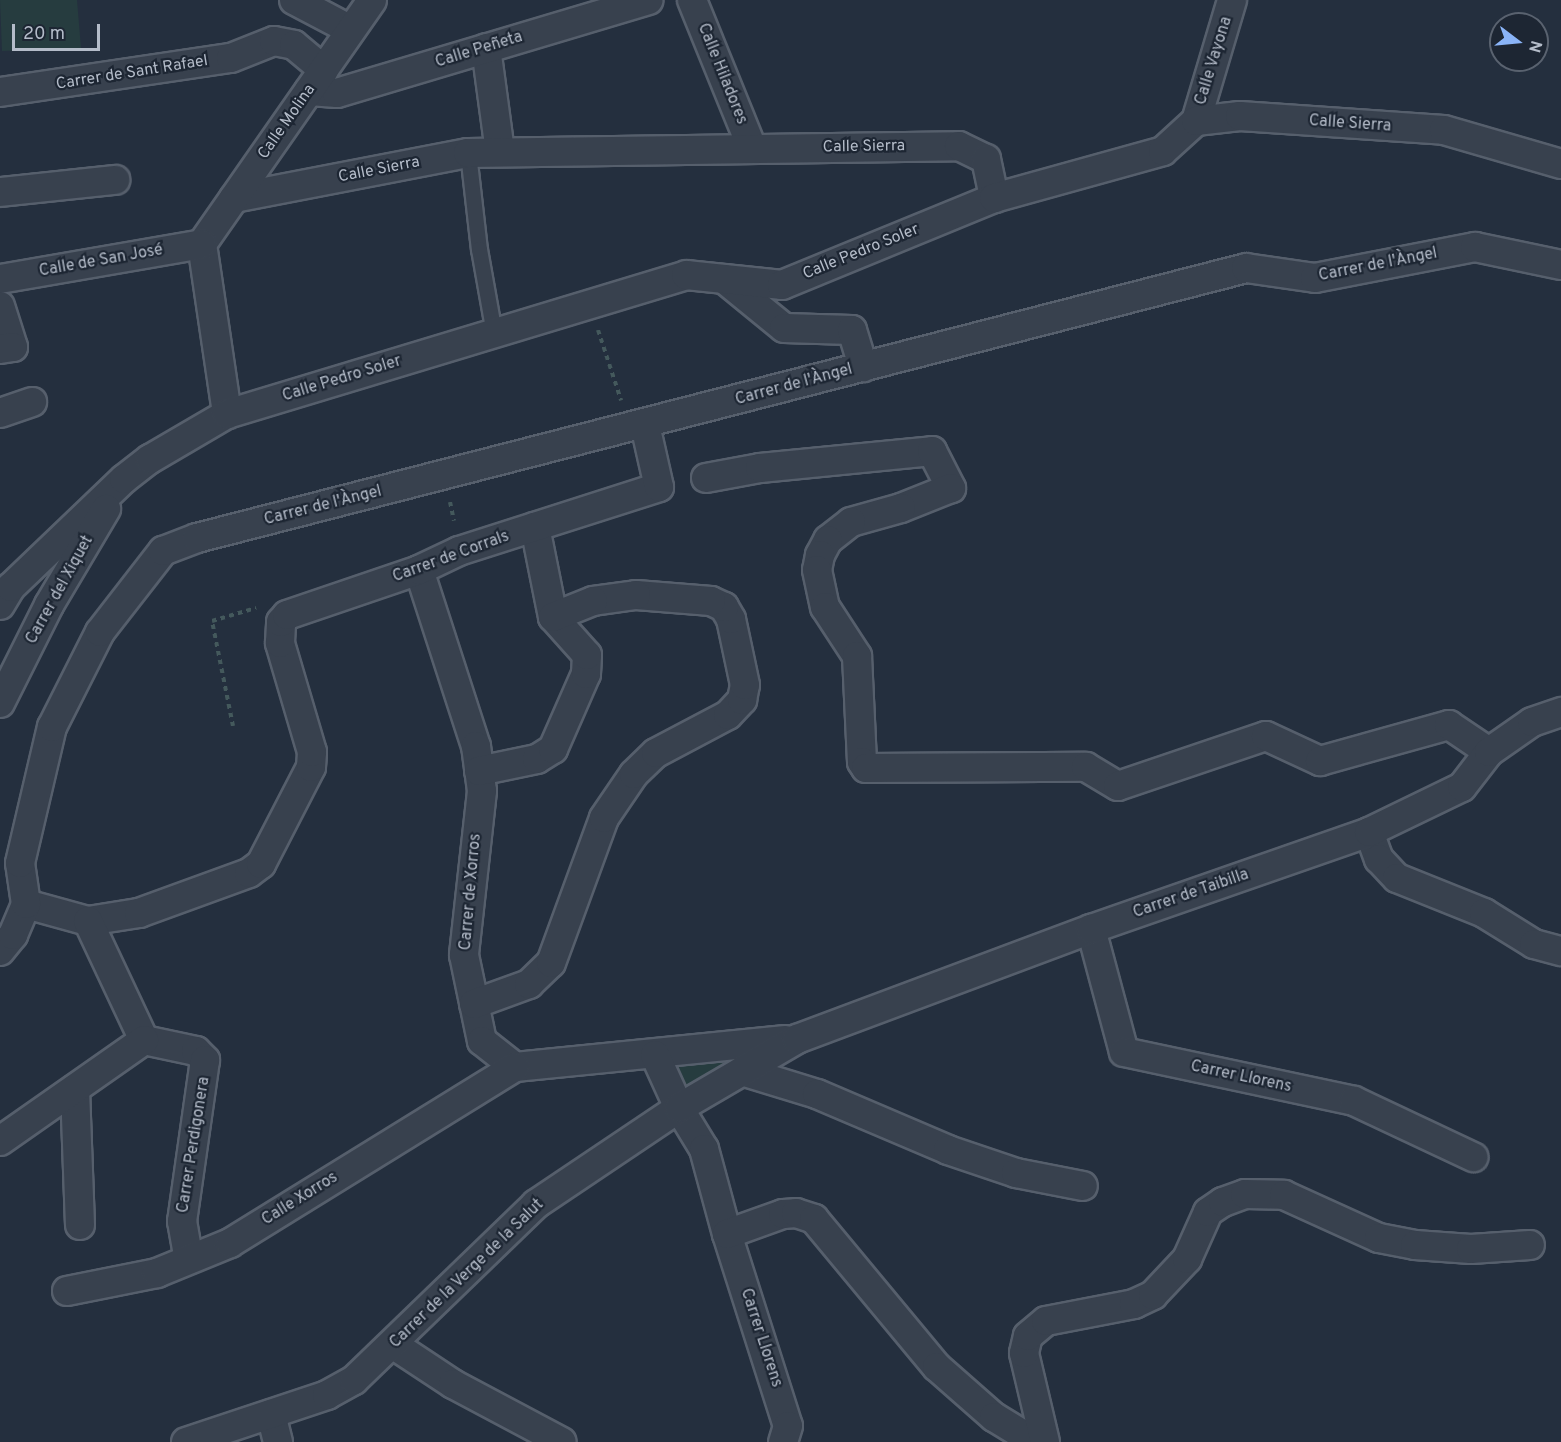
<!DOCTYPE html>
<meta charset="utf-8">
<style>
body{margin:0}
#map{position:relative;width:1561px;height:1442px;overflow:hidden;background:#242f3e;font-family:Overpass,sans-serif}
div>[style]{position:absolute}
.green>*{inset:0;background:#263c3f}
.path>*{height:4px;margin-top:-2px;transform-origin:0;background:repeating-linear-gradient(90deg,#44595c 0 4.5px,transparent 0 9px)}
.roads{filter:drop-shadow(2px 0 #565f6c) drop-shadow(-2px 0 #565f6c) drop-shadow(0 2px #565f6c) drop-shadow(0 -2px #565f6c)}
.service>*{height:15px;margin:-7.5px;padding:0 7.5px;transform-origin:7.5px;border-radius:7.5px;background:#38414e}
.minor>*{height:28px;margin:-14px;padding:0 14px;transform-origin:14px;border-radius:14px;background:#38414e}
span{translate:-50% -50%;white-space:nowrap;text-align:center;line-height:1.15;-webkit-text-stroke:4.5px #1d2633;paint-order:stroke}
.street-label{font-size:16px;color:#b4bcc9}
.north{position:absolute;left:1489px;top:12px;width:60px;height:60px;box-sizing:border-box;background:#1d2633;border:2px solid #59626f;border-radius:50%;rotate:106deg;font-size:16px;font-weight:700;line-height:24px;text-align:center;color:#b4bcc9}
.north::after{content:'';display:block;margin:auto;width:21px;height:27px;background:#8ab4f8;clip-path:polygon(50% 0,100% 100%,50% 72%,0 100%)}
.scale{position:absolute;left:12px;top:24px;width:88px;height:27px;box-sizing:border-box;border:3px solid #b4bcc9;border-top:0;padding-left:8px;font-size:18px;line-height:21px;white-space:nowrap;color:#b4bcc9;-webkit-text-stroke:4px #1d2633;paint-order:stroke}
</style>
<div id="map">
<div class="green">
<i style="clip-path:polygon(0 0,77px 0,81px 48px,2px 51px)"></i>
<i style="clip-path:polygon(797px 1039px,679px 1108px,655px 1055px)"></i>
</div>
<div class="path">
<i style="left:598px;top:330px;width:74px;rotate:71.8deg"></i>
<i style="left:450px;top:502px;width:19px;rotate:78deg"></i>
<i style="left:233px;top:726px;width:107px;rotate:-101.3deg"></i>
<i style="left:212px;top:621px;width:46px;rotate:-16.5deg"></i>
</div>
<div class="roads">
<div class="service">
<i style="left:468px;top:153px;width:97px;rotate:83.5deg"></i>
<i style="left:479px;top:249px;width:85px;rotate:79.9deg"></i>
</div>
<div class="minor">
<i style="left:294px;top:0;width:64px;rotate:27.8deg"></i>
<i style="left:692px;top:0;width:160px;rotate:67.9deg"></i>
<i style="left:486px;top:48px;width:104px;rotate:82.3deg"></i>
<i style="left:309px;top:91px;width:28px;rotate:4deg"></i>
<i style="left:337px;top:93px;width:325px;rotate:-16.6deg"></i>
<i style="left:0;top:92px;width:233px;rotate:-8.4deg"></i>
<i style="left:231px;top:58px;width:46px;rotate:-21.6deg"></i>
<i style="left:274px;top:41px;width:20px;rotate:11deg"></i>
<i style="left:294px;top:45px;width:39px;rotate:40deg"></i>
<i style="left:1196px;top:121px;width:126px;rotate:-73.4deg"></i>
<i style="left:0;top:192px;width:116px;rotate:-6deg"></i>
<i style="left:234px;top:198px;width:238px;rotate:-10.9deg"></i>
<i style="left:468px;top:153px;width:491px;rotate:-0.8deg"></i>
<i style="left:959px;top:146px;width:30px;rotate:26deg"></i>
<i style="left:986px;top:159px;width:40px;rotate:78deg"></i>
<i style="left:202px;top:244px;width:297px;rotate:-55.1deg"></i>
<i style="left:202px;top:244px;width:172px;rotate:81.6deg"></i>
<i style="left:0;top:279px;width:205px;rotate:-9.8deg"></i>
<i style="left:724px;top:279px;width:77px;rotate:39.2deg"></i>
<i style="left:784px;top:328px;width:68px;rotate:1.7deg"></i>
<i style="left:852px;top:330px;width:39px;rotate:73deg"></i>
<i style="left:0;top:306px;width:43px;rotate:72.4deg"></i>
<i style="left:13px;top:347px;width:13px;rotate:171deg"></i>
<i style="left:0;top:413px;width:34px;rotate:-19deg"></i>
<i style="left:706px;top:478px;width:55px;rotate:-10.5deg"></i>
<i style="left:760px;top:468px;width:173px;rotate:-5.6deg"></i>
<i style="left:932px;top:451px;width:42px;rotate:62.8deg"></i>
<i style="left:951px;top:488px;width:54px;rotate:158.2deg"></i>
<i style="left:901px;top:508px;width:52px;rotate:164.4deg"></i>
<i style="left:851px;top:522px;width:29px;rotate:142deg"></i>
<i style="left:828px;top:540px;width:17px;rotate:118deg"></i>
<i style="left:820px;top:555px;width:15px;rotate:101deg"></i>
<i style="left:817px;top:570px;width:38px;rotate:78deg"></i>
<i style="left:825px;top:607px;width:59px;rotate:56.9deg"></i>
<i style="left:857px;top:656px;width:106px;rotate:87.3deg"></i>
<i style="left:862px;top:762px;width:7px;rotate:56deg"></i>
<i style="left:866px;top:768px;width:220px;rotate:-0.3deg"></i>
<i style="left:1086px;top:767px;width:37px;rotate:31deg"></i>
<i style="left:1118px;top:786px;width:156px;rotate:-18.7deg"></i>
<i style="left:1266px;top:736px;width:60px;rotate:24.8deg"></i>
<i style="left:1320px;top:761px;width:134px;rotate:-15.6deg"></i>
<i style="left:1449px;top:725px;width:48px;rotate:34deg"></i>
<i style="left:419px;top:570px;width:185px;rotate:72.1deg"></i>
<i style="left:476px;top:746px;width:45px;rotate:82.4deg"></i>
<i style="left:482px;top:791px;width:165px;rotate:96.3deg"></i>
<i style="left:464px;top:955px;width:88px;rotate:78.2deg"></i>
<i style="left:482px;top:1041px;width:42px;rotate:38.2deg"></i>
<i style="left:515px;top:1067px;width:272px;rotate:-5.7deg"></i>
<i style="left:0;top:605px;width:21px;rotate:-59deg"></i>
<i style="left:11px;top:587px;width:156px;rotate:-43.7deg"></i>
<i style="left:124px;top:479px;width:33px;rotate:-38deg"></i>
<i style="left:150px;top:459px;width:89px;rotate:-30.3deg"></i>
<i style="left:227px;top:414px;width:480px;rotate:-16.8deg"></i>
<i style="left:686px;top:275px;width:97px;rotate:5.9deg"></i>
<i style="left:782px;top:285px;width:229px;rotate:-22.3deg"></i>
<i style="left:994px;top:198px;width:175px;rotate:-15.5deg"></i>
<i style="left:1163px;top:151px;width:45px;rotate:-42.3deg"></i>
<i style="left:1196px;top:121px;width:44px;rotate:-6.5deg"></i>
<i style="left:1240px;top:116px;width:204px;rotate:3.9deg"></i>
<i style="left:1444px;top:130px;width:122px;rotate:16.2deg"></i>
<i style="left:0;top:703px;width:110px;rotate:-63.4deg"></i>
<i style="left:49px;top:605px;width:112px;rotate:-59.3deg"></i>
<i style="left:479px;top:771px;width:59px;rotate:-11.7deg"></i>
<i style="left:537px;top:759px;width:19px;rotate:-32deg"></i>
<i style="left:553px;top:749px;width:82px;rotate:-66.3deg"></i>
<i style="left:586px;top:674px;width:19px;rotate:-87deg"></i>
<i style="left:587px;top:655px;width:51px;rotate:-131.8deg"></i>
<i style="left:553px;top:617px;width:92px;rotate:-101.3deg"></i>
<i style="left:1369px;top:832px;width:29px;rotate:70deg"></i>
<i style="left:1379px;top:859px;width:26px;rotate:47deg"></i>
<i style="left:1397px;top:878px;width:94px;rotate:21.9deg"></i>
<i style="left:1484px;top:913px;width:59px;rotate:31.8deg"></i>
<i style="left:1534px;top:944px;width:28px;rotate:15deg"></i>
<i style="left:26px;top:904px;width:64px;rotate:15.3deg"></i>
<i style="left:88px;top:921px;width:52px;rotate:-8.9deg"></i>
<i style="left:139px;top:913px;width:117px;rotate:-20deg"></i>
<i style="left:249px;top:873px;width:15px;rotate:-37deg"></i>
<i style="left:261px;top:864px;width:109px;rotate:-62.7deg"></i>
<i style="left:311px;top:767px;width:15px;rotate:-86deg"></i>
<i style="left:312px;top:752px;width:114px;rotate:-106.4deg"></i>
<i style="left:280px;top:643px;width:21px;rotate:-87deg"></i>
<i style="left:281px;top:622px;width:9px;rotate:-49deg"></i>
<i style="left:287px;top:615px;width:139px;rotate:-18.8deg"></i>
<i style="left:419px;top:570px;width:44px;rotate:-25.4deg"></i>
<i style="left:459px;top:551px;width:210px;rotate:-17.7deg"></i>
<i style="left:659px;top:487px;width:64px;rotate:-102.7deg"></i>
<i style="left:88px;top:921px;width:132px;rotate:64.8deg"></i>
<i style="left:144px;top:1040px;width:53px;rotate:11.9deg"></i>
<i style="left:196px;top:1051px;width:13px;rotate:45deg"></i>
<i style="left:205px;top:1060px;width:163px;rotate:98.1deg"></i>
<i style="left:182px;top:1221px;width:39px;rotate:80deg"></i>
<i style="left:1091px;top:929px;width:127px;rotate:75deg"></i>
<i style="left:1124px;top:1052px;width:235px;rotate:12deg"></i>
<i style="left:1354px;top:1101px;width:132px;rotate:25.2deg"></i>
<i style="left:0;top:951px;width:21px;rotate:-51deg"></i>
<i style="left:13px;top:935px;width:34px;rotate:-67deg"></i>
<i style="left:26px;top:904px;width:41px;rotate:-98.3deg"></i>
<i style="left:20px;top:863px;width:140px;rotate:-76.8deg"></i>
<i style="left:52px;top:727px;width:106px;rotate:-63.2deg"></i>
<i style="left:100px;top:632px;width:103px;rotate:-52.1deg"></i>
<i style="left:163px;top:551px;width:36px;rotate:-21deg"></i>
<i style="left:197px;top:538px;width:1083px;rotate:-14.43deg"></i>
<i style="left:1246px;top:268px;width:70px;rotate:8.2deg"></i>
<i style="left:1315px;top:278px;width:163px;rotate:-11deg"></i>
<i style="left:1475px;top:247px;width:88px;rotate:11.8deg"></i>
<i style="left:474px;top:1004px;width:59px;rotate:-20deg"></i>
<i style="left:529px;top:984px;width:30px;rotate:-44deg"></i>
<i style="left:551px;top:963px;width:154px;rotate:-69.9deg"></i>
<i style="left:604px;top:818px;width:53px;rotate:-55.7deg"></i>
<i style="left:634px;top:774px;width:30px;rotate:-44deg"></i>
<i style="left:656px;top:753px;width:81px;rotate:-27.8deg"></i>
<i style="left:728px;top:715px;width:21px;rotate:-47deg"></i>
<i style="left:742px;top:700px;width:15px;rotate:-79deg"></i>
<i style="left:745px;top:685px;width:67px;rotate:-102deg"></i>
<i style="left:731px;top:619px;width:14px;rotate:-120deg"></i>
<i style="left:724px;top:607px;width:14px;rotate:-155deg"></i>
<i style="left:711px;top:601px;width:75px;rotate:-175.4deg"></i>
<i style="left:636px;top:595px;width:43px;rotate:172.1deg"></i>
<i style="left:593px;top:601px;width:43px;rotate:158.2deg"></i>
<i style="left:655px;top:1055px;width:58px;rotate:65.6deg"></i>
<i style="left:679px;top:1108px;width:48px;rotate:58.6deg"></i>
<i style="left:704px;top:1149px;width:88px;rotate:74.9deg"></i>
<i style="left:727px;top:1234px;width:201px;rotate:72.4deg"></i>
<i style="left:788px;top:1426px;width:17px;rotate:107deg"></i>
<i style="left:742px;top:1071px;width:78px;rotate:17deg"></i>
<i style="left:817px;top:1094px;width:142px;rotate:23.1deg"></i>
<i style="left:948px;top:1150px;width:72px;rotate:18.7deg"></i>
<i style="left:1016px;top:1173px;width:68px;rotate:11deg"></i>
<i style="left:75px;top:1089px;width:136px;rotate:87.9deg"></i>
<i style="left:0;top:1141px;width:176px;rotate:-35deg"></i>
<i style="left:727px;top:1234px;width:59px;rotate:-19.7deg"></i>
<i style="left:783px;top:1214px;width:13px;rotate:-4deg"></i>
<i style="left:796px;top:1213px;width:19px;rotate:18deg"></i>
<i style="left:814px;top:1219px;width:192px;rotate:50.3deg"></i>
<i style="left:937px;top:1367px;width:76px;rotate:41.3deg"></i>
<i style="left:994px;top:1417px;width:48px;rotate:31.4deg"></i>
<i style="left:67px;top:1291px;width:92px;rotate:-11.3deg"></i>
<i style="left:157px;top:1273px;width:79px;rotate:-22.3deg"></i>
<i style="left:230px;top:1243px;width:335px;rotate:-31.7deg"></i>
<i style="left:394px;top:1345px;width:71px;rotate:33.5deg"></i>
<i style="left:453px;top:1384px;width:123px;rotate:28deg"></i>
<i style="left:271px;top:1414px;width:29px;rotate:76deg"></i>
<i style="left:186px;top:1442px;width:149px;rotate:-18.4deg"></i>
<i style="left:327px;top:1395px;width:31px;rotate:-29deg"></i>
<i style="left:354px;top:1380px;width:253px;rotate:-44deg"></i>
<i style="left:536px;top:1204px;width:172px;rotate:-33.9deg"></i>
<i style="left:679px;top:1108px;width:137px;rotate:-30.3deg"></i>
<i style="left:797px;top:1039px;width:314px;rotate:-20.5deg"></i>
<i style="left:1091px;top:929px;width:294px;rotate:-19.2deg"></i>
<i style="left:1369px;top:832px;width:103px;rotate:-25.8deg"></i>
<i style="left:1462px;top:787px;width:44px;rotate:-52.4deg"></i>
<i style="left:1489px;top:752px;width:52px;rotate:-34.9deg"></i>
<i style="left:1532px;top:722px;width:31px;rotate:-19deg"></i>
<i style="left:1045px;top:1442px;width:91px;rotate:-103.3deg"></i>
<i style="left:1024px;top:1353px;width:17px;rotate:-77deg"></i>
<i style="left:1028px;top:1336px;width:23px;rotate:-40deg"></i>
<i style="left:1046px;top:1321px;width:90px;rotate:-10.9deg"></i>
<i style="left:1134px;top:1304px;width:21px;rotate:-25deg"></i>
<i style="left:1153px;top:1295px;width:50px;rotate:-46.6deg"></i>
<i style="left:1187px;top:1259px;width:51px;rotate:-65.9deg"></i>
<i style="left:1208px;top:1212px;width:18px;rotate:-34deg"></i>
<i style="left:1223px;top:1202px;width:23px;rotate:-20deg"></i>
<i style="left:1245px;top:1194px;width:39px;rotate:1deg"></i>
<i style="left:1284px;top:1195px;width:104px;rotate:24.4deg"></i>
<i style="left:1379px;top:1238px;width:37px;rotate:11deg"></i>
<i style="left:1415px;top:1245px;width:56px;rotate:4.1deg"></i>
<i style="left:1471px;top:1249px;width:59px;rotate:-3.9deg"></i>
</div>
</div>
<div class="street-label">
<span style="left:479px;top:50px;rotate:-17deg">Calle Peñeta</span>
<span style="left:1214px;top:61px;rotate:-73deg">Calle Vayona</span>
<span style="left:132px;top:73px;rotate:-9deg">Carrer de Sant Rafael</span>
<span style="left:722px;top:74px;rotate:68deg">Calle Hiladores</span>
<span style="left:287px;top:122px;rotate:-55deg">Calle Molina</span>
<span style="left:1350px;top:124px;rotate:4deg">Calle Sierra</span>
<span style="left:864px;top:147px;rotate:-1deg">Calle Sierra</span>
<span style="left:379px;top:170px;rotate:-11deg">Calle Sierra</span>
<span style="left:861px;top:252px;rotate:-22deg">Calle Pedro Soler</span>
<span style="left:101px;top:261px;rotate:-10deg">Calle de San José</span>
<span style="left:1378px;top:265px;rotate:-11deg">Carrer de l'Àngel</span>
<span style="left:342px;top:379px;rotate:-17deg">Calle Pedro Soler</span>
<span style="left:794px;top:385px;rotate:-15deg">Carrer de l'Àngel</span>
<span style="left:323px;top:506px;rotate:-14deg">Carrer de l'Àngel</span>
<span style="left:451px;top:557px;rotate:-20deg">Carrer de Corrals</span>
<span style="left:60px;top:590px;rotate:-61deg">Carrer del Xiquet</span>
<span style="left:471px;top:892px;rotate:-85deg">Carrer de Xorros</span>
<span style="left:1191px;top:894px;rotate:-19deg">Carrer de Taibilla</span>
<span style="left:1241px;top:1077px;rotate:12deg">Carrer Llorens</span>
<span style="left:194px;top:1145px;rotate:-81deg">Carrer Perdigonera</span>
<span style="left:300px;top:1199px;rotate:-32deg">Calle Xorros</span>
<span style="left:467px;top:1274px;rotate:-44deg">Carrer de la Verge de la Salut</span>
<span style="left:761px;top:1338px;rotate:72deg">Carrer Llorens</span>
</div>
<div class="north">N</div>
<div class="scale">20 m</div>
</div>
